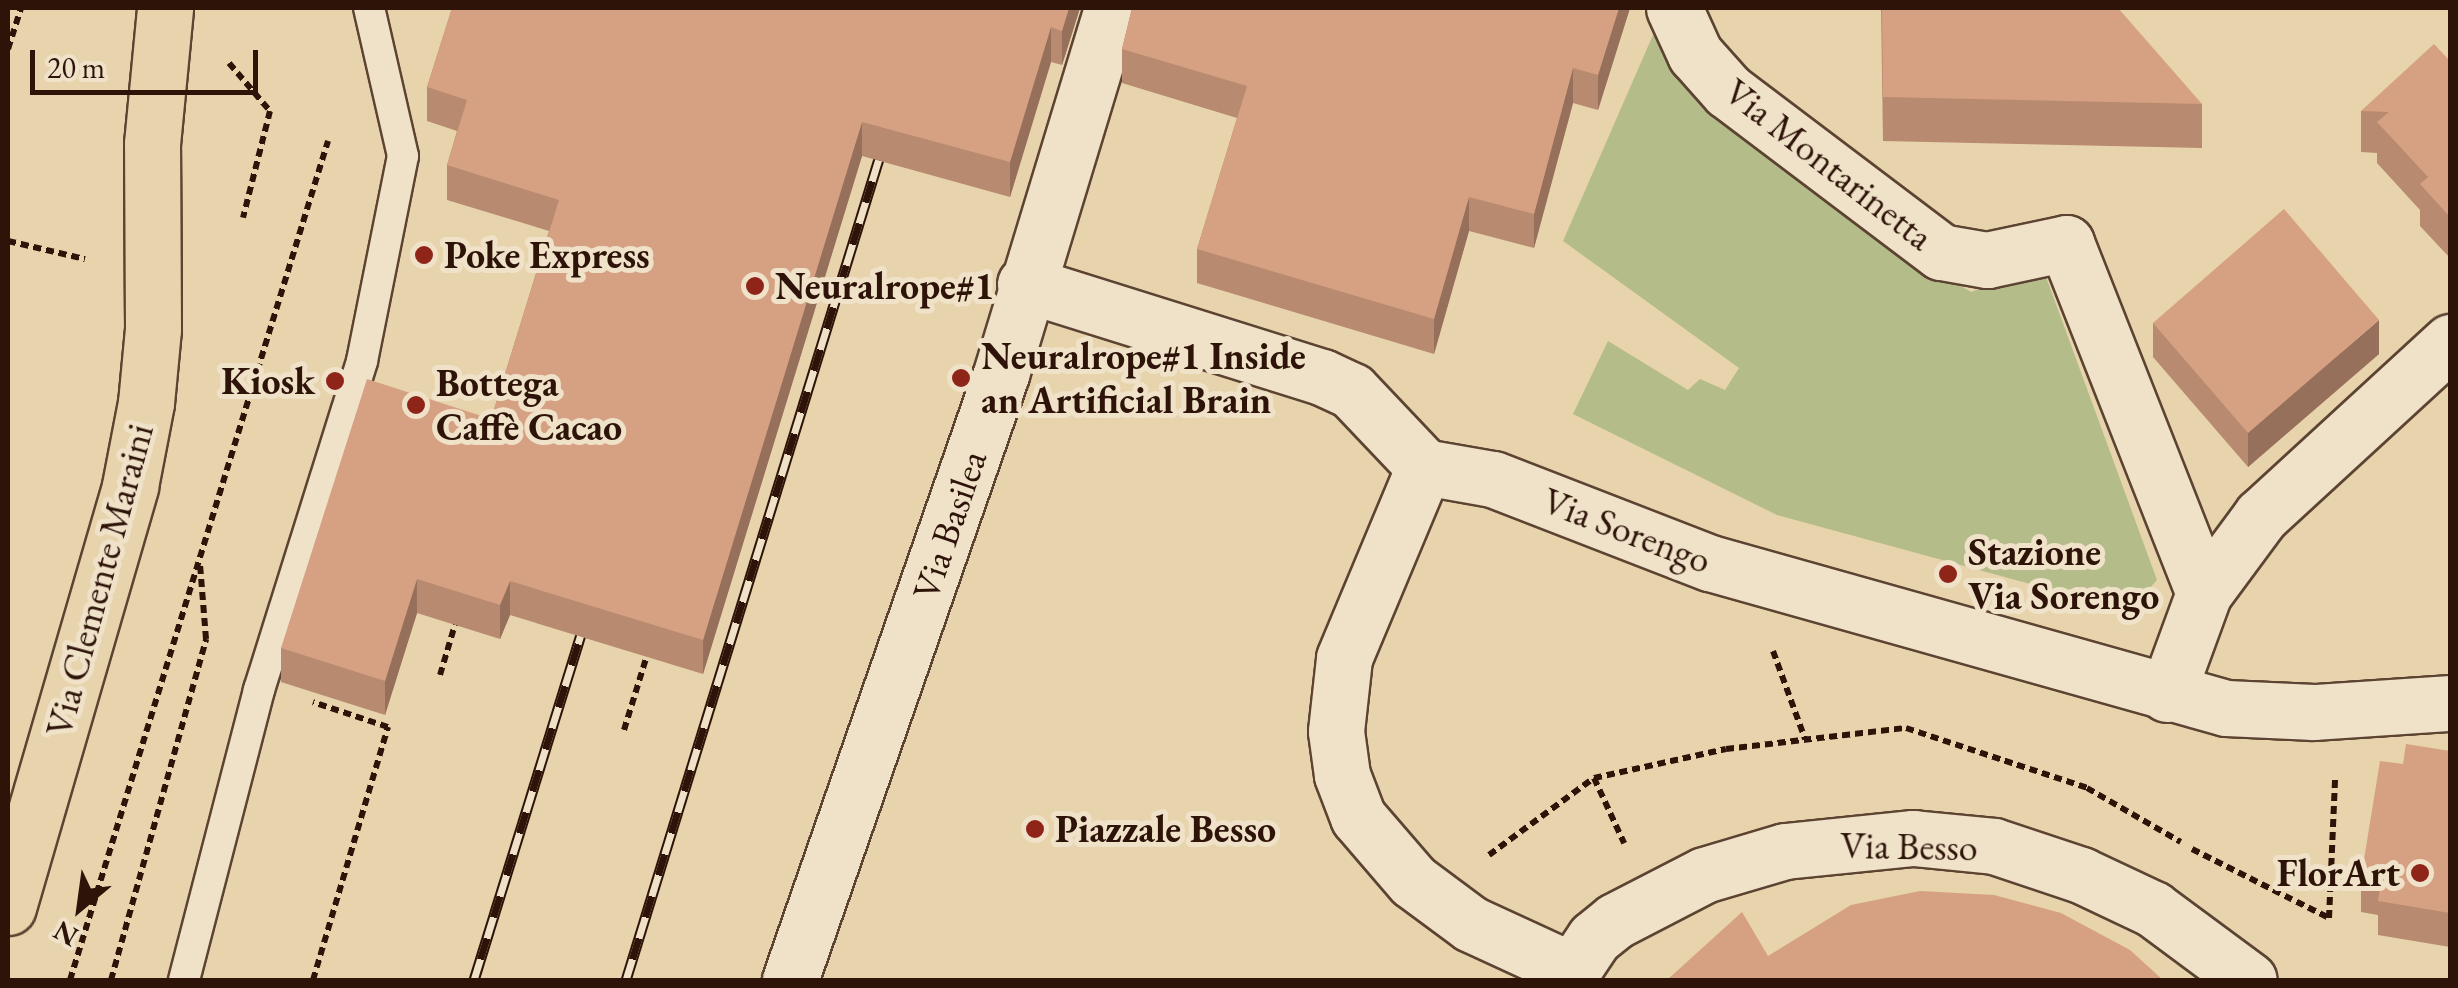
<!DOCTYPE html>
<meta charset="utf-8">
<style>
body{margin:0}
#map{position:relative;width:2458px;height:988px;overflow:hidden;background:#e7d3ac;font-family:"EB Garamond",serif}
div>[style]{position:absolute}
.green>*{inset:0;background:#b4bc8a}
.path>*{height:6px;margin-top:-3px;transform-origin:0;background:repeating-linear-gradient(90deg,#2e1309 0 8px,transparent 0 13px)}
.roads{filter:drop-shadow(2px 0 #5c4332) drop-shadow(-2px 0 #5c4332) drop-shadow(0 2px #5c4332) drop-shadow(0 -2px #5c4332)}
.lane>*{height:30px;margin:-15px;padding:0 15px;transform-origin:15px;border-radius:15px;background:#efe2c9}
.street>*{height:55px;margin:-27.5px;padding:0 27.5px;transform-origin:27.5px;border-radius:27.5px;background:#efe2c9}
.secondary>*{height:55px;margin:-27.5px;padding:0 27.5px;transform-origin:27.5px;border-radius:27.5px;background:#efe2c9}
.primary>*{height:55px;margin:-27.5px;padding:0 27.5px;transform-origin:27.5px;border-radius:27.5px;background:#e7d3ac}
.rail>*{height:11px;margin-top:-5.5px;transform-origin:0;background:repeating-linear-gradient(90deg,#efe2c9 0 22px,#2e1309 0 44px);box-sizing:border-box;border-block:2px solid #2e1309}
.wall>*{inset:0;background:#b88a70}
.shaded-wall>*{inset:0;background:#96705b}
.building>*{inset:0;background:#d6a082}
.dots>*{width:28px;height:28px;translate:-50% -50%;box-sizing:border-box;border:5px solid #efe2c9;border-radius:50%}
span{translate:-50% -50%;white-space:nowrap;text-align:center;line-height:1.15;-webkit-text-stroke:10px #efe2c9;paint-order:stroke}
.street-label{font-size:38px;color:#2e1309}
.poi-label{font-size:38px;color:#2e1309;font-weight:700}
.left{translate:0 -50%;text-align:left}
.right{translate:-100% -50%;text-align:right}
.frame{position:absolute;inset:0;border:10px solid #2e1309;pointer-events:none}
.north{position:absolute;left:30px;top:858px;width:100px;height:100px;-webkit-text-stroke:8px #efe2c9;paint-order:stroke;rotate:209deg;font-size:28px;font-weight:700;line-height:40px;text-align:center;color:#2e1309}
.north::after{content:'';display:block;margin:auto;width:35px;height:45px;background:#2e1309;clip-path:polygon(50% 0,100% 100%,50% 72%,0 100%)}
.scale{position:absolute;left:30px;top:50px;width:228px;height:45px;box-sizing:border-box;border:5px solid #2e1309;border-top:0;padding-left:12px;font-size:30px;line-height:35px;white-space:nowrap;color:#2e1309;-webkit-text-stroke:8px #efe2c9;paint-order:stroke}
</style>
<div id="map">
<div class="green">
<i style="clip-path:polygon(1653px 35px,1724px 112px,1892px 245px,1971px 292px,2042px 266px,2157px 580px,2129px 611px,1777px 515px,1573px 414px,1608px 341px,1688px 390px,1700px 379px,1725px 390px,1739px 368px,1563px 241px)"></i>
</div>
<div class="path">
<i style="left:8px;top:49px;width:43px;rotate:-72.4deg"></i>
<i style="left:229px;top:63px;width:63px;rotate:49.5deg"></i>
<i style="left:270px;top:111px;width:110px;rotate:104.2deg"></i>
<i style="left:8px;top:241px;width:79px;rotate:13.2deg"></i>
<i style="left:1773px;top:651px;width:94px;rotate:70deg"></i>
<i style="left:440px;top:675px;width:56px;rotate:-73.5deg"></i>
<i style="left:624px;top:730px;width:82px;rotate:-72.9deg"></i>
<i style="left:1594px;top:778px;width:135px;rotate:-12.4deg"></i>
<i style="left:1726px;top:749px;width:181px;rotate:-6.7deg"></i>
<i style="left:1906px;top:728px;width:191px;rotate:18.3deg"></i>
<i style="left:2087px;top:788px;width:108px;rotate:29.9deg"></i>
<i style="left:2192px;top:849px;width:153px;rotate:26.7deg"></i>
<i style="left:2329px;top:918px;width:139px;rotate:-87.5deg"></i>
<i style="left:1489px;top:855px;width:130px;rotate:-36.3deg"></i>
<i style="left:1594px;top:778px;width:72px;rotate:65.2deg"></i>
<i style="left:70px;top:980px;width:878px;rotate:-72.91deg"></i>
<i style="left:111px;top:980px;width:354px;rotate:-74.4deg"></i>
<i style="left:206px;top:639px;width:75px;rotate:-94.6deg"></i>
<i style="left:313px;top:980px;width:264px;rotate:-73.5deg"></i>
<i style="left:388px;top:727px;width:79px;rotate:-161.6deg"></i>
</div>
<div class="roads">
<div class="lane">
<i style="left:184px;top:980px;width:300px;rotate:-75.5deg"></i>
<i style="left:259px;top:690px;width:345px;rotate:-72.6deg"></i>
<i style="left:362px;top:361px;width:209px;rotate:-78.7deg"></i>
<i style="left:403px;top:156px;width:152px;rotate:-102.9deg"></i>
</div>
<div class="street">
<i style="left:1674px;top:8px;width:51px;rotate:65.5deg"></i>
<i style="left:1695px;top:54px;width:50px;rotate:48.3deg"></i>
<i style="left:1728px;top:91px;width:267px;rotate:37.1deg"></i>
<i style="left:1941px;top:252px;width:47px;rotate:9.9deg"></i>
<i style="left:1987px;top:260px;width:81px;rotate:-12.1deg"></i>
<i style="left:2066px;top:243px;width:376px;rotate:68.5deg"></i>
<i style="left:1025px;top:284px;width:311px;rotate:17.4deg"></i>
<i style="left:1322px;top:377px;width:33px;rotate:25deg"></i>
<i style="left:1352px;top:391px;width:105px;rotate:46.5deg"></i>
<i style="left:2167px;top:694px;width:108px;rotate:-69.9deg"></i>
<i style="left:2204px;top:593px;width:96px;rotate:-53.5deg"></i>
<i style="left:2261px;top:516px;width:257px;rotate:-42.6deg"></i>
<i style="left:790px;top:980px;width:642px;rotate:-70.8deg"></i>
<i style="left:1001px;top:374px;width:382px;rotate:-73.1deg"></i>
</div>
<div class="secondary">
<i style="left:1571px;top:970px;width:110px;rotate:-155.3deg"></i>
<i style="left:1471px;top:924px;width:72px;rotate:-143.4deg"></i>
<i style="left:1413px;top:881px;width:84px;rotate:-130.7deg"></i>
<i style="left:1358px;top:817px;width:45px;rotate:-110.9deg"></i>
<i style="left:1342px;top:775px;width:44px;rotate:-97.8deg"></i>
<i style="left:1336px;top:731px;width:73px;rotate:-83.7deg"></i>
<i style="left:1344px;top:658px;width:207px;rotate:-67.3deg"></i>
<i style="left:1424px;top:467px;width:70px;rotate:9.9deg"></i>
<i style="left:1493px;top:479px;width:233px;rotate:21.2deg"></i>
<i style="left:1710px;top:563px;width:536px;rotate:15.7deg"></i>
<i style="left:2226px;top:708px;width:88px;rotate:2.6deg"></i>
<i style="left:2314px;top:712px;width:136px;rotate:-3.8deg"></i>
<i style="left:1566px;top:980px;width:50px;rotate:-56.3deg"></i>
<i style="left:1594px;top:938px;width:27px;rotate:-39deg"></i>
<i style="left:1615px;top:921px;width:100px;rotate:-27.3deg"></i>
<i style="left:1704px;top:875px;width:84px;rotate:-16.5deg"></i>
<i style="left:1785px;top:851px;width:129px;rotate:-5.8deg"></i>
<i style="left:1913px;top:838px;width:81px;rotate:5.6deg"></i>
<i style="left:1994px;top:846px;width:92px;rotate:18.4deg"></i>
<i style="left:2081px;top:875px;width:80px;rotate:25.3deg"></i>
<i style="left:2153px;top:909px;width:119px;rotate:36.5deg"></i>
</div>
<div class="primary">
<i style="left:8px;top:907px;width:438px;rotate:-73.8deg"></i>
<i style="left:130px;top:486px;width:85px;rotate:-79.1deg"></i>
<i style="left:146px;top:403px;width:74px;rotate:-84.6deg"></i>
<i style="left:153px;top:329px;width:185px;rotate:-90.3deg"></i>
<i style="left:152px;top:144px;width:137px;rotate:-84.5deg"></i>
</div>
</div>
<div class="rail">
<i style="left:474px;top:980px;width:389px;rotate:-72.8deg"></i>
<i style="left:626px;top:980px;width:883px;rotate:-72.88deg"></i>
</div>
<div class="wall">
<i style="clip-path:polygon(452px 8px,1080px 8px,1062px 65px,1051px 62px,1010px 197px,862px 156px,703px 674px,510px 615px,500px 639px,417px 613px,385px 715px,281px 682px,281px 648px,491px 419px,549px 231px,447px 200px,447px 165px,457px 131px,427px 121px,427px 87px)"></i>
<i style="clip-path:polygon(1132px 8px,1630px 8px,1598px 110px,1573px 103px,1534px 248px,1469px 231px,1434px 354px,1197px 283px,1197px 249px,1237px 118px,1122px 83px,1122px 49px)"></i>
<i style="clip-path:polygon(1881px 8px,2202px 104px,2202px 148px,1883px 141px)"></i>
<i style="clip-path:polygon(2450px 61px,2450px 258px,2420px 226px,2420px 210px,2377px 163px,2377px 153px,2361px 152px,2361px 111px)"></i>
<i style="clip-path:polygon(2153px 323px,2379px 354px,2248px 467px,2153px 357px)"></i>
<i style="clip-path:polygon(2450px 751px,2450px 947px,2378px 935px,2378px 915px,2361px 912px,2361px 878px)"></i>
</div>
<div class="shaded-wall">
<i style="clip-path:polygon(1069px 8px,1080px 8px,1062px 65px,1062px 31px)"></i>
<i style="clip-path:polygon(1619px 8px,1630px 8px,1598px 110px,1598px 75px)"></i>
<i style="clip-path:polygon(1051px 27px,1051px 62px,1010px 197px,1010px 162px)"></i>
<i style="clip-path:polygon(1573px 68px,1573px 103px,1534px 248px,1534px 214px)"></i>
<i style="clip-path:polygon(862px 122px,862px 156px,703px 674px,703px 640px)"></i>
<i style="clip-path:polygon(1469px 197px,1469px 231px,1434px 354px,1434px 319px)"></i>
<i style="clip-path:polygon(2379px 320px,2379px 354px,2248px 467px,2248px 433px)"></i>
<i style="clip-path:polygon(417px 579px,417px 613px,385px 715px,385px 681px)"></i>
<i style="clip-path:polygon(510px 581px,510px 615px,500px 639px,500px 605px)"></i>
</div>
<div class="building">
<i style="clip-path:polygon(452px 8px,1069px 8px,1062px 31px,1051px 27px,1010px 162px,862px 122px,703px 640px,510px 581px,500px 605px,417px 579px,385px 681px,281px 648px,367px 379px,491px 419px,559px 200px,447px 165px,467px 100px,427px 87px)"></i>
<i style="clip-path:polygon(1132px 8px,1619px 8px,1598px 75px,1573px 68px,1534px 214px,1469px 197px,1434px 319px,1197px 249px,1247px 86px,1122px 49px)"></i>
<i style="clip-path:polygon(1882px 8px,2118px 8px,2202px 104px,1883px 97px)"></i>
<i style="clip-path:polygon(2434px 44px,2450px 61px,2450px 217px,2420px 184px,2428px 177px,2377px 122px,2389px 112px,2361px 111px)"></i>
<i style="clip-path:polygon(2284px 209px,2379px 320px,2248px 433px,2153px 323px)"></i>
<i style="clip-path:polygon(2406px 744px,2450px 751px,2450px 913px,2378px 901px,2381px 881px,2361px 878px,2380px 761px,2403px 764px)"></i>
<i style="clip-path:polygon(1920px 891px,1994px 895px,2061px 913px,2130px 950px,2163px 980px,1667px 980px,1742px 912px,1768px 956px,1851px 905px)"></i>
</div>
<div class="dots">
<i style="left:424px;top:255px;background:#8f2418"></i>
<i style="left:755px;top:286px;background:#8f2418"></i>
<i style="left:961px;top:378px;background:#8f2418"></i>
<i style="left:335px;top:381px;background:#8f2418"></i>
<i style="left:416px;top:405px;background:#8f2418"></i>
<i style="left:1948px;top:574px;background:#8f2418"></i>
<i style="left:1035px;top:829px;background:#8f2418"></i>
<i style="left:2420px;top:873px;background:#8f2418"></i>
</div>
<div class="street-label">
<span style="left:1829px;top:164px;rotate:38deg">Via Montarinetta</span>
<span style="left:949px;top:525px;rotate:-71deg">Via Basilea</span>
<span style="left:1627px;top:530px;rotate:21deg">Via Sorengo</span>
<span style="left:99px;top:580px;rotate:-75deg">Via Clemente Maraini</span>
<span style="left:1909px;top:846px;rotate:1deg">Via Besso</span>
</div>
<div class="poi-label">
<span class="left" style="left:444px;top:255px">Poke Express</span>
<span class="left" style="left:775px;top:286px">Neuralrope#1</span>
<span class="left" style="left:981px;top:378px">Neuralrope#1 Inside<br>an Artificial Brain</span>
<span class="right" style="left:315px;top:381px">Kiosk</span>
<span class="left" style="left:436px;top:405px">Bottega<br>Caffè Cacao</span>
<span class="left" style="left:1968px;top:574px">Stazione<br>Via Sorengo</span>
<span class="left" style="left:1055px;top:829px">Piazzale Besso</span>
<span class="right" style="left:2400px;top:873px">FlorArt</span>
</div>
<div class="frame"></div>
<div class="north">N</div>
<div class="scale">20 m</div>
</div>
